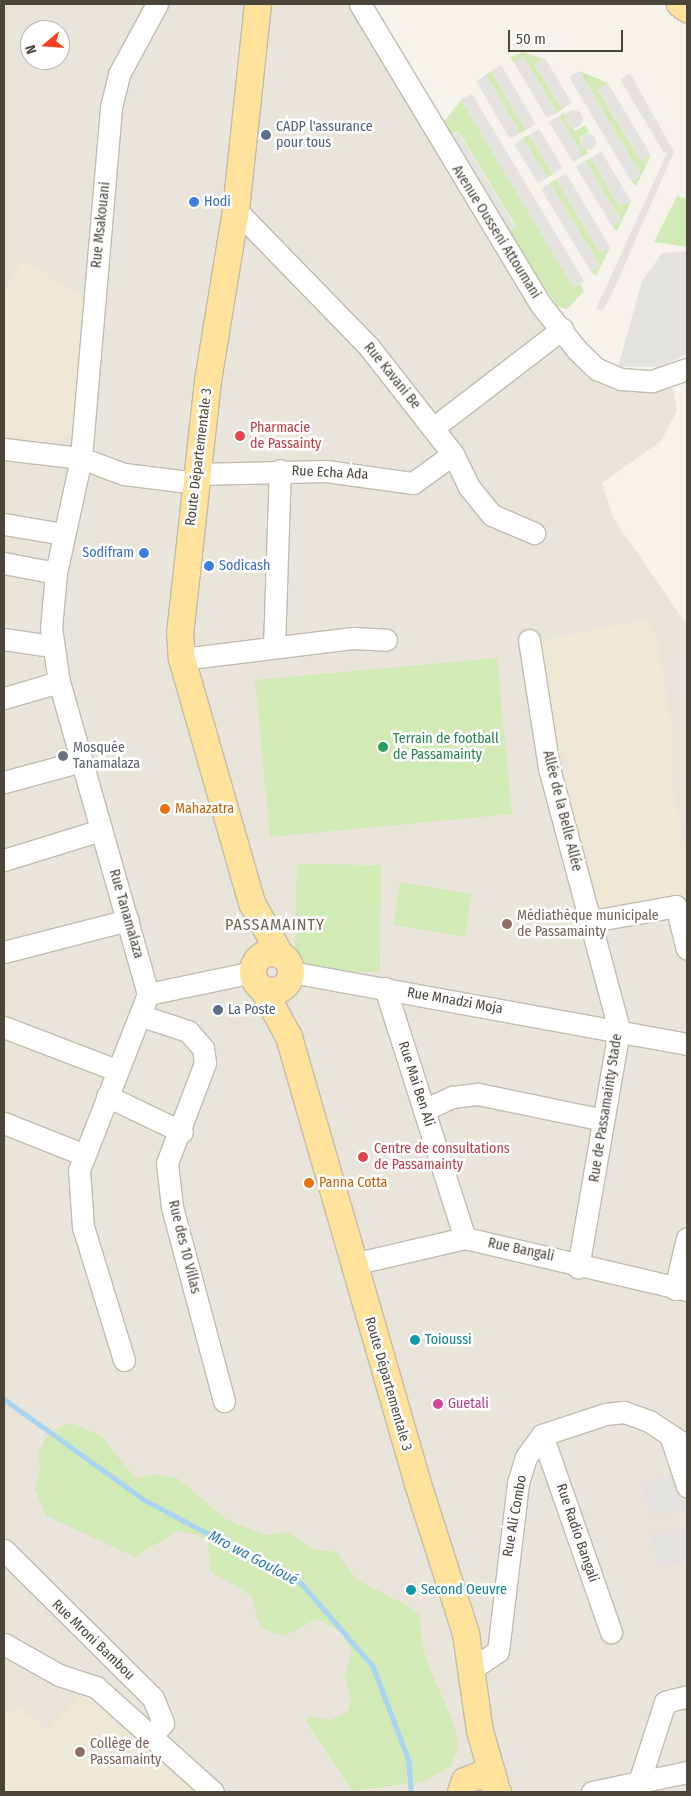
<!DOCTYPE html>
<meta charset="utf-8">
<style>
body{margin:0}
#map{position:relative;width:691px;height:1796px;overflow:hidden;background:#f6f3ec;font-family:"Fira Sans Condensed",sans-serif}
div>[style]{position:absolute}
.residential>*{inset:0;background:#eae5da}
.education>*{inset:0;background:#efe8d6}
.green>*{inset:0;background:#d2eab5}
.parking>*{inset:0;background:#e5e3e0}
.round{border-radius:50%}
.stream>*{height:4.5px;margin:-2.25px;padding:0 2.25px;transform-origin:2.25px;border-radius:2.25px;background:#a9d4f2}
.roads{filter:drop-shadow(1px 0 #c2bbae) drop-shadow(-1px 0 #c2bbae) drop-shadow(0 1px #c2bbae) drop-shadow(0 -1px #c2bbae)}
.minor>*{height:21px;margin:-10.5px;padding:0 10.5px;transform-origin:10.5px;border-radius:10.5px;background:#fff}
.major>*{height:26px;margin:-13px;padding:0 13px;transform-origin:13px;border-radius:13px;background:#ffe39c}
.major>.ring{margin:-13px;padding:0;box-sizing:content-box;background:none;border:26px solid #ffe39c;border-radius:50%}
.dots>*{width:14px;height:14px;translate:-50% -50%;box-sizing:border-box;border:2px solid #fff;border-radius:50%}
span{translate:-50% -50%;white-space:nowrap;text-align:center;line-height:1.15;-webkit-text-stroke:5px #fff;paint-order:stroke}
.service-label{font-size:14px;color:#4e5e75}
.left{translate:0 -50%;text-align:left}
.shop-label{font-size:14px;color:#366cbe}
.right{translate:-100% -50%;text-align:right}
.street-label{font-size:14px;color:#4b4439}
.health-label{font-size:14px;color:#be3a42}
.leisure-label{font-size:14px;color:#27864d}
.worship-label{font-size:14px;color:#5b616d}
.food-label{font-size:14px;color:#c56008}
.education-label{font-size:14px;color:#785e54}
.culture-label{font-size:14px;color:#0d838f}
.hotel-label{font-size:14px;color:#b23c85}
.water-label{font-size:15px;color:#2e7ab2;font-style:italic}
.quarter-label{font-size:16px;color:#6e6250;letter-spacing:1px}
.frame{position:absolute;inset:0;border:5px solid #4b4439;pointer-events:none}
.north{position:absolute;left:20px;top:20px;width:50px;height:50px;box-sizing:border-box;background:#fff;border:1px solid #b7b4b0;border-radius:50%;rotate:252deg;font-size:14px;font-weight:700;line-height:20px;text-align:center;color:#4b4439}
.north::after{content:'';display:block;margin:auto;width:18px;height:22px;background:#fc3f1d;clip-path:polygon(50% 0,100% 100%,50% 72%,0 100%)}
.scale{position:absolute;left:508px;top:30px;width:115px;height:22px;box-sizing:border-box;border:2px solid #4b4439;border-top:0;padding-left:6px;font-size:15px;line-height:18px;white-space:nowrap;color:#4b4439;-webkit-text-stroke:4px #fff;paint-order:stroke}
</style>
<div id="map">
<div class="residential">
<i style="clip-path:polygon(evenodd,4px 4px,360px 4px,577px 350px,673px 389px,677px 411px,661px 441px,602px 483px,614px 519px,687px 625px,687px 1792px,4px 1792px,4px 4px,30px 30px,60px 30px,60px 60px,30px 60px,30px 30px)"></i>
</div>
<div class="education">
<i style="clip-path:polygon(22px 261px,84px 298px,77px 428px,54px 445px,4px 440px,4px 294px)"></i>
<i style="clip-path:polygon(648px 619px,658px 642px,674px 741px,672px 779px,687px 862px,687px 903px,598px 915px,561px 779px,568px 762px,558px 751px,537px 641px)"></i>
<i style="clip-path:polygon(82px 1692px,99px 1696px,198px 1792px,4px 1792px,4px 1714px,20px 1709px,47px 1729px)"></i>
</div>
<div class="green">
<i style="clip-path:polygon(523px 52px,543px 59px,535px 65px,562px 109px,557px 113px,524px 58px,514px 63px,510px 57px)"></i>
<i style="clip-path:polygon(491px 71px,526px 130px,520px 133px,486px 75px)"></i>
<i style="clip-path:polygon(579px 71px,608px 83px,598px 90px,641px 161px,651px 155px,636px 186px,631px 181px,641px 175px)"></i>
<i style="clip-path:polygon(465px 95px,462px 100px,574px 287px,580px 284px,584px 291px,567px 309px,558px 307px,507px 232px,516px 226px,458px 131px,449px 136px,441px 125px)"></i>
<i style="clip-path:polygon(564px 113px,575px 131px,585px 125px,589px 132px,579px 138px,588px 153px,583px 156px,559px 116px)"></i>
<i style="clip-path:polygon(529px 135px,553px 174px,547px 178px,523px 138px)"></i>
<i style="clip-path:polygon(591px 158px,620px 207px,631px 201px,617px 231px,612px 226px,621px 220px,585px 161px)"></i>
<i style="clip-path:polygon(556px 179px,600px 253px,610px 247px,596px 276px,591px 272px,600px 266px,550px 183px)"></i>
<i style="clip-path:polygon(677px 196px,687px 199px,687px 247px,654px 242px)"></i>
<i style="clip-path:polygon(497px 658px,512px 814px,270px 837px,255px 680px)"></i>
<i style="clip-path:polygon(297px 864px,381px 865px,380px 972px,306px 971px,295px 948px)"></i>
<i style="clip-path:polygon(400px 882px,472px 894px,465px 937px,393px 925px)"></i>
<i style="clip-path:polygon(73px 1423px,101px 1436px,135px 1478px,156px 1474px,177px 1478px,227px 1520px,266px 1535px,287px 1532px,316px 1550px,336px 1552px,357px 1580px,410px 1607px,419px 1615px,425px 1657px,455px 1727px,458px 1748px,450px 1767px,422px 1782px,352px 1791px,305px 1720px,311px 1716px,331px 1720px,349px 1710px,351px 1697px,344px 1678px,352px 1651px,341px 1631px,317px 1619px,284px 1636px,265px 1630px,257px 1619px,252px 1596px,210px 1571px,208px 1543px,198px 1535px,177px 1531px,135px 1557px,46px 1516px,35px 1489px,40px 1468px,38px 1453px,44px 1440px,59px 1427px)"></i>
</div>
<div class="parking">
<i style="clip-path:polygon(524px 57px,557px 113px,547px 118px,514px 63px)"></i>
<i style="clip-path:polygon(545px 58px,572px 103px,562px 109px,535px 64px)"></i>
<i style="clip-path:polygon(501px 65px,536px 124px,526px 130px,491px 71px)"></i>
<i style="clip-path:polygon(579px 71px,641px 175px,631px 181px,569px 77px)"></i>
<i style="clip-path:polygon(630px 73px,674px 152px,610px 298px,603px 310px,596px 309px,668px 151px,664px 153px,620px 79px)"></i>
<i style="clip-path:polygon(486px 75px,520px 133px,510px 139px,476px 81px)"></i>
<i style="clip-path:polygon(608px 83px,651px 155px,641px 161px,598px 89px)"></i>
<i style="clip-path:polygon(472px 94px,584px 281px,573px 287px,461px 100px)"></i>
<i class="round" style="left:565px;top:110px;width:18px;height:18px"></i>
<i style="clip-path:polygon(559px 116px,583px 156px,573px 162px,549px 122px)"></i>
<i style="clip-path:polygon(539px 129px,563px 168px,553px 174px,529px 135px)"></i>
<i style="clip-path:polygon(458px 132px,515px 226px,506px 231px,449px 137px)"></i>
<i class="round" style="left:580px;top:134px;width:16px;height:16px"></i>
<i style="clip-path:polygon(523px 138px,547px 178px,538px 183px,514px 144px)"></i>
<i style="clip-path:polygon(601px 151px,631px 201px,620px 207px,591px 158px)"></i>
<i style="clip-path:polygon(585px 161px,621px 220px,612px 226px,576px 167px)"></i>
<i style="clip-path:polygon(566px 173px,610px 247px,600px 253px,556px 179px)"></i>
<i style="clip-path:polygon(550px 183px,600px 266px,591px 272px,541px 189px)"></i>
<i style="clip-path:polygon(687px 251px,687px 354px,660px 367px,618px 367px,642px 281px,662px 253px)"></i>
<i style="clip-path:polygon(677px 1473px,687px 1508px,651px 1518px,641px 1483px)"></i>
<i style="clip-path:polygon(687px 1528px,687px 1562px,658px 1567px,650px 1535px)"></i>
</div>
<div class="stream">
<i style="left:4px;top:1399px;width:171px;rotate:35.7deg"></i>
<i style="left:143px;top:1499px;width:179px;rotate:28deg"></i>
<i style="left:301px;top:1583px;width:110px;rotate:49.1deg"></i>
<i style="left:373px;top:1666px;width:102px;rotate:69.2deg"></i>
<i style="left:409px;top:1761px;width:31px;rotate:86deg"></i>
</div>
<div class="roads">
<div class="minor">
<i style="left:360px;top:4px;width:351px;rotate:59deg"></i>
<i style="left:541px;top:305px;width:58px;rotate:51.3deg"></i>
<i style="left:577px;top:350px;width:28px;rotate:44deg"></i>
<i style="left:597px;top:369px;width:26px;rotate:23deg"></i>
<i style="left:621px;top:379px;width:31px;rotate:4deg"></i>
<i style="left:652px;top:381px;width:37px;rotate:-19deg"></i>
<i style="left:236px;top:210px;width:191px;rotate:45.8deg"></i>
<i style="left:369px;top:347px;width:136px;rotate:51.9deg"></i>
<i style="left:453px;top:454px;width:37px;rotate:64deg"></i>
<i style="left:469px;top:487px;width:36px;rotate:51deg"></i>
<i style="left:492px;top:515px;width:46px;rotate:23.2deg"></i>
<i style="left:433px;top:428px;width:163px;rotate:-37.5deg"></i>
<i style="left:4px;top:449px;width:78px;rotate:6.7deg"></i>
<i style="left:81px;top:458px;width:46px;rotate:20.4deg"></i>
<i style="left:124px;top:474px;width:73px;rotate:7.1deg"></i>
<i style="left:197px;top:474px;width:129px;rotate:-1.3deg"></i>
<i style="left:326px;top:471px;width:88px;rotate:7.9deg"></i>
<i style="left:413px;top:483px;width:49px;rotate:-35.9deg"></i>
<i style="left:4px;top:524px;width:60px;rotate:9.6deg"></i>
<i style="left:4px;top:563px;width:53px;rotate:10.9deg"></i>
<i style="left:4px;top:639px;width:48px;rotate:8.5deg"></i>
<i style="left:529px;top:640px;width:130px;rotate:81.1deg"></i>
<i style="left:549px;top:768px;width:271px;rotate:75deg"></i>
<i style="left:619px;top:1030px;width:241px;rotate:99.8deg"></i>
<i style="left:274px;top:647px;width:177px;rotate:-88.1deg"></i>
<i style="left:182px;top:659px;width:172px;rotate:-7deg"></i>
<i style="left:353px;top:638px;width:33px;rotate:3deg"></i>
<i style="left:4px;top:698px;width:57px;rotate:-16.2deg"></i>
<i style="left:4px;top:782px;width:81px;rotate:-15.1deg"></i>
<i style="left:4px;top:860px;width:102px;rotate:-17.2deg"></i>
<i style="left:592px;top:921px;width:85px;rotate:-10.1deg"></i>
<i style="left:676px;top:906px;width:44px;rotate:75.7deg"></i>
<i style="left:4px;top:952px;width:128px;rotate:-14.5deg"></i>
<i style="left:291px;top:972px;width:402px;rotate:10.3deg"></i>
<i style="left:385px;top:988px;width:262px;rotate:72.3deg"></i>
<i style="left:148px;top:994px;width:107px;rotate:-11.8deg"></i>
<i style="left:142px;top:1016px;width:48px;rotate:18.1deg"></i>
<i style="left:188px;top:1031px;width:23px;rotate:49deg"></i>
<i style="left:203px;top:1048px;width:15px;rotate:82deg"></i>
<i style="left:205px;top:1063px;width:107px;rotate:110.8deg"></i>
<i style="left:167px;top:1163px;width:44px;rotate:83.5deg"></i>
<i style="left:172px;top:1207px;width:201px;rotate:75deg"></i>
<i style="left:4px;top:1027px;width:120px;rotate:21deg"></i>
<i style="left:107px;top:1096px;width:83px;rotate:25.6deg"></i>
<i style="left:424px;top:1110px;width:31px;rotate:-25deg"></i>
<i style="left:452px;top:1097px;width:26px;rotate:-7deg"></i>
<i style="left:478px;top:1094px;width:128px;rotate:11.7deg"></i>
<i style="left:4px;top:1123px;width:84px;rotate:21.7deg"></i>
<i style="left:353px;top:1264px;width:115px;rotate:-13.1deg"></i>
<i style="left:465px;top:1238px;width:228px;rotate:13.2deg"></i>
<i style="left:675px;top:1289px;width:52px;rotate:-76.8deg"></i>
<i style="left:124px;top:1360px;width:139px;rotate:-107.1deg"></i>
<i style="left:83px;top:1227px;width:57px;rotate:-94deg"></i>
<i style="left:79px;top:1170px;width:189px;rotate:-68.6deg"></i>
<i style="left:148px;top:994px;width:324px;rotate:-105.9deg"></i>
<i style="left:59px;top:682px;width:55px;rotate:-98.4deg"></i>
<i style="left:51px;top:628px;width:55px;rotate:-84.8deg"></i>
<i style="left:56px;top:573px;width:118px;rotate:-77.7deg"></i>
<i style="left:81px;top:458px;width:352px;rotate:-85.1deg"></i>
<i style="left:111px;top:107px;width:34px;rotate:-76deg"></i>
<i style="left:119px;top:74px;width:80px;rotate:-61.5deg"></i>
<i style="left:542px;top:1435px;width:209px;rotate:70.7deg"></i>
<i style="left:671px;top:1438px;width:51px;rotate:71.6deg"></i>
<i style="left:4px;top:1550px;width:210px;rotate:44.8deg"></i>
<i style="left:153px;top:1698px;width:27px;rotate:68deg"></i>
<i style="left:163px;top:1723px;width:16px;rotate:133deg"></i>
<i style="left:4px;top:1644px;width:63px;rotate:29.4deg"></i>
<i style="left:59px;top:1675px;width:39px;rotate:18deg"></i>
<i style="left:96px;top:1687px;width:157px;rotate:41.9deg"></i>
<i style="left:473px;top:1668px;width:30px;rotate:-34deg"></i>
<i style="left:498px;top:1651px;width:169px;rotate:-83.2deg"></i>
<i style="left:518px;top:1483px;width:27px;rotate:-73deg"></i>
<i style="left:526px;top:1457px;width:27px;rotate:-54deg"></i>
<i style="left:542px;top:1435px;width:66px;rotate:-18.4deg"></i>
<i style="left:605px;top:1414px;width:19px;rotate:-6deg"></i>
<i style="left:624px;top:1412px;width:27px;rotate:20deg"></i>
<i style="left:649px;top:1421px;width:45px;rotate:33.3deg"></i>
<i style="left:640px;top:1779px;width:81px;rotate:-72deg"></i>
<i style="left:665px;top:1702px;width:23px;rotate:-15deg"></i>
<i style="left:592px;top:1792px;width:97px;rotate:-11.9deg"></i>
</div>
<div class="major">
<i style="left:258px;top:4px;width:207px;rotate:96.1deg"></i>
<i style="left:236px;top:210px;width:173px;rotate:99.3deg"></i>
<i style="left:208px;top:381px;width:254px;rotate:96.3deg"></i>
<i style="left:180px;top:633px;width:26px;rotate:86deg"></i>
<i style="left:182px;top:659px;width:254px;rotate:74deg"></i>
<i style="left:252px;top:903px;width:60px;rotate:61.3deg"></i>
<i style="left:680px;top:4px;width:9px;rotate:36deg"></i>
<i class="ring" style="left:253px;top:953px;width:12px;height:12px"></i>
<i style="left:263px;top:989px;width:55px;rotate:61.6deg"></i>
<i style="left:289px;top:1037px;width:462px;rotate:73.9deg"></i>
<i style="left:417px;top:1481px;width:161px;rotate:72.2deg"></i>
<i style="left:466px;top:1634px;width:98px;rotate:81.8deg"></i>
<i style="left:480px;top:1731px;width:54px;rotate:73.9deg"></i>
<i style="left:461px;top:1792px;width:12px;rotate:-70deg"></i>
<i style="left:465px;top:1781px;width:16px;rotate:-22deg"></i>
<i style="left:480px;top:1775px;width:12px;rotate:20deg"></i>
<i style="left:491px;top:1779px;width:15px;rotate:62deg"></i>
</div>
</div>
<div class="dots">
<i style="left:266px;top:135px;background:#5c6f8a"></i>
<i style="left:194px;top:202px;background:#3f7fe0"></i>
<i style="left:240px;top:436px;background:#e0444e"></i>
<i style="left:144px;top:553px;background:#3f7fe0"></i>
<i style="left:209px;top:566px;background:#3f7fe0"></i>
<i style="left:383px;top:747px;background:#2e9e5b"></i>
<i style="left:63px;top:756px;background:#6b7280"></i>
<i style="left:165px;top:809px;background:#e8710a"></i>
<i style="left:507px;top:924px;background:#8d6e63"></i>
<i style="left:218px;top:1010px;background:#5c6f8a"></i>
<i style="left:363px;top:1157px;background:#e0444e"></i>
<i style="left:309px;top:1183px;background:#e8710a"></i>
<i style="left:415px;top:1340px;background:#0f9aa8"></i>
<i style="left:438px;top:1404px;background:#d1479c"></i>
<i style="left:411px;top:1590px;background:#0f9aa8"></i>
<i style="left:80px;top:1752px;background:#8d6e63"></i>
</div>
<div class="service-label">
<span class="left" style="left:276px;top:135px">CADP l'assurance<br>pour tous</span>
<span class="left" style="left:228px;top:1010px">La Poste</span>
</div>
<div class="shop-label">
<span class="left" style="left:204px;top:202px">Hodi</span>
<span class="right" style="left:134px;top:553px">Sodifram</span>
<span class="left" style="left:219px;top:566px">Sodicash</span>
</div>
<div class="street-label">
<span style="left:101px;top:225px;rotate:-84deg">Rue Msakouani</span>
<span style="left:496px;top:232px;rotate:58deg">Avenue Ousseni Attoumani</span>
<span style="left:392px;top:376px;rotate:51deg">Rue Kavani Be</span>
<span style="left:199px;top:457px;rotate:-83deg">Route Départementale 3</span>
<span style="left:330px;top:473px;rotate:3deg">Rue Echa Ada</span>
<span style="left:562px;top:811px;rotate:76deg">Allée de la Belle Allée</span>
<span style="left:126px;top:914px;rotate:74deg">Rue Tanamalaza</span>
<span style="left:455px;top:1001px;rotate:10deg">Rue Mnadzi Moja</span>
<span style="left:416px;top:1084px;rotate:72deg">Rue Mai Ben Ali</span>
<span style="left:606px;top:1108px;rotate:-81deg">Rue de Passamainty Stade</span>
<span style="left:184px;top:1247px;rotate:76deg">Rue des 10 Villas</span>
<span style="left:521px;top:1250px;rotate:12deg">Rue Bangali</span>
<span style="left:388px;top:1384px;rotate:74deg">Route Départementale 3</span>
<span style="left:515px;top:1516px;rotate:-80deg">Rue Ali Combo</span>
<span style="left:577px;top:1533px;rotate:71deg">Rue Radio Bangali</span>
<span style="left:93px;top:1640px;rotate:44deg">Rue Mroni Bambou</span>
</div>
<div class="health-label">
<span class="left" style="left:250px;top:436px">Pharmacie<br>de Passainty</span>
<span class="left" style="left:374px;top:1157px">Centre de consultations<br>de Passamainty</span>
</div>
<div class="leisure-label">
<span class="left" style="left:393px;top:747px">Terrain de football<br>de Passamainty</span>
</div>
<div class="worship-label">
<span class="left" style="left:73px;top:756px">Mosquée<br>Tanamalaza</span>
</div>
<div class="food-label">
<span class="left" style="left:175px;top:809px">Mahazatra</span>
<span class="left" style="left:319px;top:1183px">Panna Cotta</span>
</div>
<div class="education-label">
<span class="left" style="left:517px;top:924px">Médiathèque municipale<br>de Passamainty</span>
<span class="left" style="left:90px;top:1752px">Collège de<br>Passamainty</span>
</div>
<div class="culture-label">
<span class="left" style="left:425px;top:1340px">Toioussi</span>
<span class="left" style="left:421px;top:1590px">Second Oeuvre</span>
</div>
<div class="hotel-label">
<span class="left" style="left:448px;top:1404px">Guetali</span>
</div>
<div class="water-label">
<span style="left:253px;top:1558px;rotate:28deg">Mro wa Gouloué</span>
</div>
<div class="quarter-label">
<span style="left:275px;top:925px">PASSAMAINTY</span>
</div>
<div class="frame"></div>
<div class="north">N</div>
<div class="scale">50 m</div>
</div>
